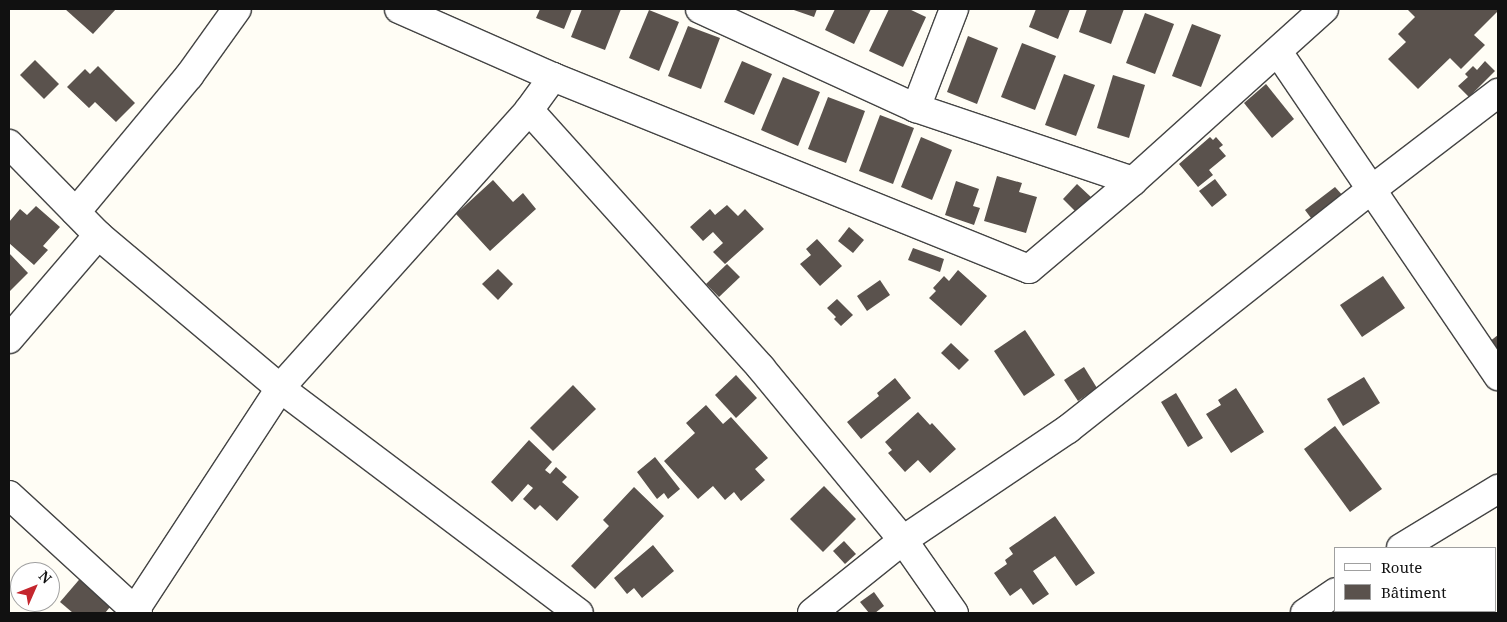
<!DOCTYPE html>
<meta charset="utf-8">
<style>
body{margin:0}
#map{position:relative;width:1507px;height:622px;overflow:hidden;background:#fffdf5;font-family:"Noto Serif",serif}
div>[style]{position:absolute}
.building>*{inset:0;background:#5a524d}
.roads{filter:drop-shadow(1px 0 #444) drop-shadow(-1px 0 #444) drop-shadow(0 1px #444) drop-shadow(0 -1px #444)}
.street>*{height:28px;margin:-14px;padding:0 14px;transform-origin:14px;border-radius:14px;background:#fff}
span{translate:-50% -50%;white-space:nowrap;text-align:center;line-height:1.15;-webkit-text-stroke:5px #fff;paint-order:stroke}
.frame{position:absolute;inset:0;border:10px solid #111;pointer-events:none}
.legend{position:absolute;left:1334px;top:547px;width:162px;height:65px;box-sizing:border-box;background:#fff;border:1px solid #a0a0a0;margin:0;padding:6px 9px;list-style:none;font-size:15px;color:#111}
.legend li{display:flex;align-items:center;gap:10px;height:25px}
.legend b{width:25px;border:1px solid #a0a0a0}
.north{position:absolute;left:10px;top:562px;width:50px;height:50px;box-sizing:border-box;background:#fff;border:1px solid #a0a0a0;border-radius:50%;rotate:46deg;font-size:14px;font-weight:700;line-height:20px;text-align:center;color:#111}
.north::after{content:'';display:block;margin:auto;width:18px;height:22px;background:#c4262e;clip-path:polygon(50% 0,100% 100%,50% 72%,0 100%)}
</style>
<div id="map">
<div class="building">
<i style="clip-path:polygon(65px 9px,116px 9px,93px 34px)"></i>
<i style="clip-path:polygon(540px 9px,572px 9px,564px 29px,536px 18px)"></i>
<i style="clip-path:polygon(582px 9px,621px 9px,605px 50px,571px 37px)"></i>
<i style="clip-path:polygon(791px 9px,817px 9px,814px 17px)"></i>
<i style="clip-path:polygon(835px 9px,871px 9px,854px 44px,825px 30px)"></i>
<i style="clip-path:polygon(889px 9px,909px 9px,926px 17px,903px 67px,869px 51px)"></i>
<i style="clip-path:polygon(1036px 9px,1070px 9px,1058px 39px,1029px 27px)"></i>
<i style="clip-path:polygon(1087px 9px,1124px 9px,1111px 44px,1079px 32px)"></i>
<i style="clip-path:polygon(1407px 9px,1498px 9px,1498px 11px,1474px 35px,1485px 45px,1461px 69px,1450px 58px,1418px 89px,1388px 59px,1406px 42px,1398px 34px,1415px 17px)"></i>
<i style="clip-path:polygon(649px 10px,679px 22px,659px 71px,629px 58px)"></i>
<i style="clip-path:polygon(1145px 13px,1174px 24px,1155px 74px,1126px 63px)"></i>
<i style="clip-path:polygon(1192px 24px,1221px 35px,1201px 87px,1172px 76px)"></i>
<i style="clip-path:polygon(688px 26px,720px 38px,701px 89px,668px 76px)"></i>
<i style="clip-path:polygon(968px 36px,998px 48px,977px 104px,947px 92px)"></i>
<i style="clip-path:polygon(1022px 43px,1056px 56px,1035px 110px,1001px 97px)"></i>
<i style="clip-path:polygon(35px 60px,59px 84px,44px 99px,20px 75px)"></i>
<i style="clip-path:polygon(742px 61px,772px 74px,754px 115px,724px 102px)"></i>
<i style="clip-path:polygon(1485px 61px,1495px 71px,1469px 97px,1458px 86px,1468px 77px,1465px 74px,1473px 66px,1477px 70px)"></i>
<i style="clip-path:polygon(98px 66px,135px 103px,116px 122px,95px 102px,89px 108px,67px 87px,85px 69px,90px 74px)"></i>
<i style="clip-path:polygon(1064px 74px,1095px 85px,1076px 136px,1045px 125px)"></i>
<i style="clip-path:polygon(1113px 75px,1145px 85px,1129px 138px,1097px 128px)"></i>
<i style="clip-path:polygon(783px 77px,820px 92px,798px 146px,761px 130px)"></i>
<i style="clip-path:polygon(1266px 84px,1294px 119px,1272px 138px,1244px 103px)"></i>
<i style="clip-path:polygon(828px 97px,865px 111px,846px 163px,808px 149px)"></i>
<i style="clip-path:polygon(880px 115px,914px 128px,893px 184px,859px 171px)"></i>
<i style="clip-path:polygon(921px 137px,952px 150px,932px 200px,901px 187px)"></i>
<i style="clip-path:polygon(1210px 137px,1213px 140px,1216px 137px,1223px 145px,1219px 148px,1226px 156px,1209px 170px,1213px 175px,1198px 187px,1179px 164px)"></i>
<i style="clip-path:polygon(997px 176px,1022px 183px,1019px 192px,1037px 197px,1026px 233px,984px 221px)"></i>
<i style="clip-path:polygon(1215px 179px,1227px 195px,1212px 207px,1199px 191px)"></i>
<i style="clip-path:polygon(493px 180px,513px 202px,523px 193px,536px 209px,490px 251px,456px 214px)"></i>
<i style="clip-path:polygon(956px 181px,979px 189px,973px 206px,980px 208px,974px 225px,945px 215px)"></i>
<i style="clip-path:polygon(1077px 184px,1092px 198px,1077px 213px,1063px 199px)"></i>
<i style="clip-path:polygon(1335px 187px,1345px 198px,1314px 222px,1305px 210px)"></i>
<i style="clip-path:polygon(727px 205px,738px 216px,745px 209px,764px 229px,725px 264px,713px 252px,723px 243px,713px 232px,703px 241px,690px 227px,710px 209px,715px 215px)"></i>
<i style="clip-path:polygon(36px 206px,60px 227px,43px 246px,48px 250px,34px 265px,9px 243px,9px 222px,20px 209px,27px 215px)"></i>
<i style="clip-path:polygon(849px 227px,864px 240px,853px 253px,838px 241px)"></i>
<i style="clip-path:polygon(817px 239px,842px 266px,820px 286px,800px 264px,811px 255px,806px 249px)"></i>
<i style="clip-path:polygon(913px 248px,944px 259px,940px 272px,908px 260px)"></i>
<i style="clip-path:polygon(9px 253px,28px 273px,9px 292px)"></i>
<i style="clip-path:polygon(727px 264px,740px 277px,719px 297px,706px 284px)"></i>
<i style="clip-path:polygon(498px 269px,513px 284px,498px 300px,482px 284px)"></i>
<i style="clip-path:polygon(958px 270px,987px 296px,961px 326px,929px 298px,936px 291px,933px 288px,944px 276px,949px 281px)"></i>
<i style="clip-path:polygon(1383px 276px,1405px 308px,1362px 337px,1340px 305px)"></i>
<i style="clip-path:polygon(880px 280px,890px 295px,867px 311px,857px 296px)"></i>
<i style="clip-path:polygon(837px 299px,853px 315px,841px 326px,834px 319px,836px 317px,827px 308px)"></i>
<i style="clip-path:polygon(1025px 330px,1055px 375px,1024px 396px,994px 351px)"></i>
<i style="clip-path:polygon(1498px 335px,1498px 359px,1485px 345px)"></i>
<i style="clip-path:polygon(951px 343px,969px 360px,959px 370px,941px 353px)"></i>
<i style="clip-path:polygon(1084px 367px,1097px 388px,1078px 401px,1064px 380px)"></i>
<i style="clip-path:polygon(736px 375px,757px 398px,736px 418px,715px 395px)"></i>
<i style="clip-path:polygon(1364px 377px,1380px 403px,1343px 426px,1327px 399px)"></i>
<i style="clip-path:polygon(895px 378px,911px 398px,861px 439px,847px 422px,879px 396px,877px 393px)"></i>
<i style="clip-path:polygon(573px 385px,596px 409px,553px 451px,530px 428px)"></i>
<i style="clip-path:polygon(1236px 388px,1264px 432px,1231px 453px,1206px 414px,1221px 405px,1218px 400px)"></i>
<i style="clip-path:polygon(1176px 393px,1203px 438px,1188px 447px,1161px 402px)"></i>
<i style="clip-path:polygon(706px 405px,723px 424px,731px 417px,768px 458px,755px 469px,765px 480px,741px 501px,734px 492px,725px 500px,713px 486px,698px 499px,664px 461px,695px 433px,686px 423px)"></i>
<i style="clip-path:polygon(918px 412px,930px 425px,932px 423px,956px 449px,930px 473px,918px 460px,905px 472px,888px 453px,892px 450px,885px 442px)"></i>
<i style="clip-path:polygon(1335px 426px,1382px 489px,1350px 512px,1304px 449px)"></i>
<i style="clip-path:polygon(529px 440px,552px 462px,545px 470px,550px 474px,556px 467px,567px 477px,562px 482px,579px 497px,557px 521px,540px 505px,535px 510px,523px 499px,533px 488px,528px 484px,512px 502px,491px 482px)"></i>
<i style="clip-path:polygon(655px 457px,680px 489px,668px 499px,664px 493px,657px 499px,637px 472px)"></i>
<i style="clip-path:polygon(824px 486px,856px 519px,823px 552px,790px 519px)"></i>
<i style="clip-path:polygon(634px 487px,664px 516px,595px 589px,571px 566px,609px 526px,603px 520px)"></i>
<i style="clip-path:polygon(1055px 516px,1095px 573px,1076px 586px,1055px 556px,1033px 571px,1049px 594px,1033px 605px,1021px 588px,1010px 596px,994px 573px,1007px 564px,1005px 560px,1013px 554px,1009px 548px)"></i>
<i style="clip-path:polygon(844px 541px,856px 554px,845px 564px,833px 551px)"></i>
<i style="clip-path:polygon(653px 545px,674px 571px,642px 598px,634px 588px,627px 594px,614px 578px)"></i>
<i style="clip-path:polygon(84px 574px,115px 601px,105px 613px,73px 613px,60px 602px)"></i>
<i style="clip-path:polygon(874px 592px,884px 606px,875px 613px,869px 613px,860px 602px)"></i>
<i style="clip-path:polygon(1421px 611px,1486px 611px,1488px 613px,1418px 613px)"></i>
</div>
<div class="roads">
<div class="street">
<i style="left:399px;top:9px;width:168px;rotate:23.8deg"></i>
<i style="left:700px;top:9px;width:238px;rotate:24.6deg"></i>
<i style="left:916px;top:108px;width:229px;rotate:18.6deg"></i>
<i style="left:1278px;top:52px;width:392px;rotate:55.8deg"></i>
<i style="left:916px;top:108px;width:106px;rotate:-69deg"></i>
<i style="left:529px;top:110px;width:347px;rotate:48deg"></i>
<i style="left:761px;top:368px;width:223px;rotate:50.5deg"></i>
<i style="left:903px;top:540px;width:89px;rotate:55.1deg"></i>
<i style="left:9px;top:144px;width:127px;rotate:45.6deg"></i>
<i style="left:98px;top:235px;width:238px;rotate:40.1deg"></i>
<i style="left:280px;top:388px;width:374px;rotate:37deg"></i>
<i style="left:76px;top:212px;width:177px;rotate:-50.3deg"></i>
<i style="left:189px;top:76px;width:82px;rotate:-54.4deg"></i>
<i style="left:9px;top:339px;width:137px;rotate:-49.4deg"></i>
<i style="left:9px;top:495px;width:175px;rotate:42.5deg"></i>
<i style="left:1401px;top:548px;width:114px;rotate:-31.3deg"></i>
<i style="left:133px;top:613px;width:269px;rotate:-56.8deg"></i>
<i style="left:280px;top:388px;width:373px;rotate:-48.1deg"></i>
<i style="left:529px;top:110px;width:41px;rotate:-54deg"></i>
<i style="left:553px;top:77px;width:513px;rotate:21.97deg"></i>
<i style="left:1029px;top:269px;width:136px;rotate:-40.2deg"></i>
<i style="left:1133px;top:181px;width:257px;rotate:-42deg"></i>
<i style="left:812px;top:613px;width:117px;rotate:-38.7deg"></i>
<i style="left:903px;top:540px;width:199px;rotate:-33.9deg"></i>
<i style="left:1068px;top:429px;width:386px;rotate:-38.3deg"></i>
<i style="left:1371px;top:190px;width:160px;rotate:-37.4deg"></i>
<i style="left:1305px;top:613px;width:37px;rotate:-34deg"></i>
</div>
</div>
<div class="frame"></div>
<ul class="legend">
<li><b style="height:6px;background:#fff"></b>Route</li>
<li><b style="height:14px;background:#5a524d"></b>Bâtiment</li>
</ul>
<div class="north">N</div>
</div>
